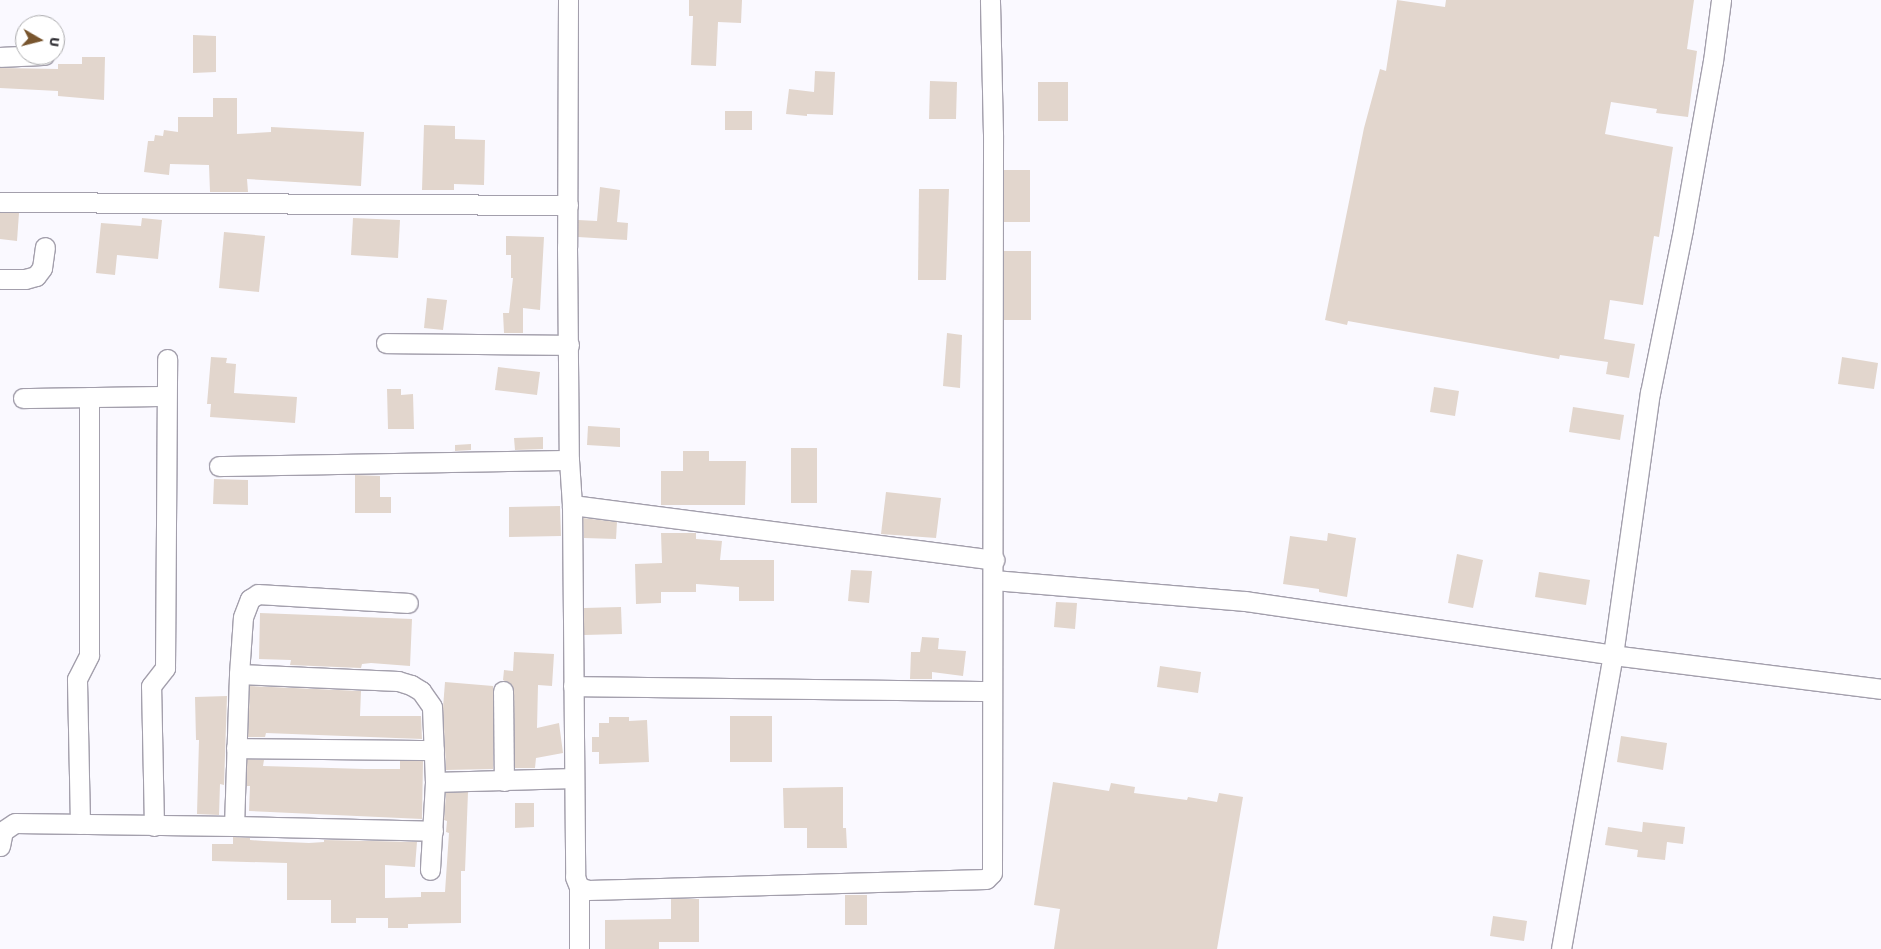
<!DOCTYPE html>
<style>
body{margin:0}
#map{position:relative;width:1881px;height:949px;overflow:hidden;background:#faf9ff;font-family:Signika,sans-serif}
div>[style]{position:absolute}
.building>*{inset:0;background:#e2d6cd}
.roads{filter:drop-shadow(1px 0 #a39fac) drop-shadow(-1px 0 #a39fac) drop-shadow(0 1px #a39fac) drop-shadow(0 -1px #a39fac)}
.street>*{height:19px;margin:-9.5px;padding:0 9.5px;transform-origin:9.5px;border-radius:9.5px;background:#fff}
span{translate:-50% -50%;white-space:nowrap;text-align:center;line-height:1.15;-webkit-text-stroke:4.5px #fff;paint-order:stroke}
.north{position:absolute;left:15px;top:15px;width:50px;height:50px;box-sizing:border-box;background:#fff;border:1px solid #ababad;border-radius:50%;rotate:98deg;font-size:14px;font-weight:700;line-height:20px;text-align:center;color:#2d2c31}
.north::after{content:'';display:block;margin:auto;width:18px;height:22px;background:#78552e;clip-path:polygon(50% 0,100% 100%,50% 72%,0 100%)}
</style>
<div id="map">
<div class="building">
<i style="clip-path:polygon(689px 0,742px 0,741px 23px,718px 22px,716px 66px,691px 65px,693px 16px,689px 16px)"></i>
<i style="clip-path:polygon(1397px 0,1445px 7px,1446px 0,1694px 0,1687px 49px,1697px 51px,1688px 117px,1656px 113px,1657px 109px,1611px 102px,1605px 134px,1673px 147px,1659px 237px,1654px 236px,1643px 305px,1610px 300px,1604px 339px,1635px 344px,1629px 378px,1606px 374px,1608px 362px,1560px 355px,1559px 359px,1348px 321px,1347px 325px,1325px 320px,1364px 128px,1380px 69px,1386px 71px)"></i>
<i style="clip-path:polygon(193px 35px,216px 36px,216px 72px,193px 73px)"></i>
<i style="clip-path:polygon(82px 57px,105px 57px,104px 100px,58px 96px,58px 91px,0 88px,0 68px,58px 69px,58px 64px,82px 64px)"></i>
<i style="clip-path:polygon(815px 71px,835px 72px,833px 115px,807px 114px,807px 116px,786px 114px,789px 89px,814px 92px)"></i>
<i style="clip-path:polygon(930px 81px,957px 82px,956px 119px,929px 119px)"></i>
<i style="clip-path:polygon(1038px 82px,1068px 82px,1068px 121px,1038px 121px)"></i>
<i style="clip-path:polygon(213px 98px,237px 98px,237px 134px,271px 132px,271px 127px,364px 132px,361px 186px,247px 179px,248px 192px,210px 192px,209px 165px,170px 164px,169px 175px,144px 172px,148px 141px,154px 141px,155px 135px,163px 136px,164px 130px,178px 132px,178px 117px,213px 117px)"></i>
<i style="clip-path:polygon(725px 111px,752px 111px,752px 130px,725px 130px)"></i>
<i style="clip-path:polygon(424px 125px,455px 126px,455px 139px,485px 140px,484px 185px,454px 184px,454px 190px,422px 190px)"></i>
<i style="clip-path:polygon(1004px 170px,1030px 170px,1030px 222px,1004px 222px)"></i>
<i style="clip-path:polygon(600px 187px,620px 190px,617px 222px,628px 223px,627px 240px,578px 237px,578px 220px,597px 221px)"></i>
<i style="clip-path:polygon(919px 189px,949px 189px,946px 280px,918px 280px)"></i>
<i style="clip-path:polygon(0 213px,19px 213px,17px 241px,0 239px)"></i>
<i style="clip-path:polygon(142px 218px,162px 220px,158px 259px,117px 255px,115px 275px,96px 273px,101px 223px,141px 226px)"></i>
<i style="clip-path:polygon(353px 218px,400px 220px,398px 258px,351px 255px)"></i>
<i style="clip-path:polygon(224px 232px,265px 236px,259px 292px,219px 288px)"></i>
<i style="clip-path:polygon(506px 236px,544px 237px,540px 310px,523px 308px,523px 333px,504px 333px,503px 313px,509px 313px,513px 278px,511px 278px,511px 255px,506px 255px)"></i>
<i style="clip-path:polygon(1004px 251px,1031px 251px,1031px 320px,1004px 320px)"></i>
<i style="clip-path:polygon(427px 298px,447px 300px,443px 330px,424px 328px)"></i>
<i style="clip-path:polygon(947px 333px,962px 335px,960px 388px,943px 386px)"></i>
<i style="clip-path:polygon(211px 357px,227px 358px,226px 363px,236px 364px,234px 393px,297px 397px,295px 423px,210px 417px,211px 404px,207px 404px)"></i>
<i style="clip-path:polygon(1842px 357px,1878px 363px,1874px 389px,1838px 384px)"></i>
<i style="clip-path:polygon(498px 367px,540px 372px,537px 395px,495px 390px)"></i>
<i style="clip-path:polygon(1434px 387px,1459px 391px,1455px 416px,1430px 412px)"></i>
<i style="clip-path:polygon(387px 389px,401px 389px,401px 395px,413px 394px,414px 429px,388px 429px)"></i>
<i style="clip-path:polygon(1573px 407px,1624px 415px,1620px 440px,1569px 432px)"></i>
<i style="clip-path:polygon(588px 426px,620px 428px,620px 447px,587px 445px)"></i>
<i style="clip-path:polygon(543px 437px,543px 449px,515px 450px,514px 438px)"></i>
<i style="clip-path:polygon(471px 444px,471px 450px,455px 451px,455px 445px)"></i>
<i style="clip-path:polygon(791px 448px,817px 448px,817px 503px,791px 503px)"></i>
<i style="clip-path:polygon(683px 451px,709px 451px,709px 461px,746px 461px,745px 505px,661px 505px,661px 471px,683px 471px)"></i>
<i style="clip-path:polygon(355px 475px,380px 476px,380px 497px,391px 497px,391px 513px,355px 513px)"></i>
<i style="clip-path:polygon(214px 479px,248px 480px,248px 505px,213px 504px)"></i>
<i style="clip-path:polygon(886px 492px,941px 498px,936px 538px,881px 534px)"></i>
<i style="clip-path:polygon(560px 506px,561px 536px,509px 537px,509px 507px)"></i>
<i style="clip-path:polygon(583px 518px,617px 522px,616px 539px,584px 538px)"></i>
<i style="clip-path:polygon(661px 533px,696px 533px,696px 539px,722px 541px,720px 560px,774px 560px,774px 601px,739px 601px,739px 587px,696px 584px,696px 592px,661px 592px,661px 603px,636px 604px,635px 564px,662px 563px)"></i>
<i style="clip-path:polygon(1328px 533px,1356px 538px,1347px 597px,1319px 592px,1319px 589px,1283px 584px,1290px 536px,1327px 541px)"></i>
<i style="clip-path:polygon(1457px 554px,1483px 560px,1473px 608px,1448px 603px)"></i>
<i style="clip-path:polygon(851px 570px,872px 571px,869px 603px,848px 601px)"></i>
<i style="clip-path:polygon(1539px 572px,1590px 580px,1586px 605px,1535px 597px)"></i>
<i style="clip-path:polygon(1056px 602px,1077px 603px,1075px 629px,1054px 627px)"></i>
<i style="clip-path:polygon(621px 607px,622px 634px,584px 635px,584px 608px)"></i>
<i style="clip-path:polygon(260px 613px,412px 619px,410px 666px,371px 663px,362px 664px,361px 668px,290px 665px,291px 660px,259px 659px)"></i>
<i style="clip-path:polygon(922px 637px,939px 638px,938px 649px,966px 651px,963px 676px,932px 672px,932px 679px,910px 679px,911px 652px,920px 652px)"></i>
<i style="clip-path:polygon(514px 652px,554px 654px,552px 686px,538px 685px,537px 728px,559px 723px,563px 753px,536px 758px,535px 768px,515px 768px,514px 691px,512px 685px,503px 680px,504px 670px,513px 671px)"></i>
<i style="clip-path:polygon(1160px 666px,1201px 672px,1198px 693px,1157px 687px)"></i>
<i style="clip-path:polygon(445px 682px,493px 686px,493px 769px,446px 770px,443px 708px)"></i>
<i style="clip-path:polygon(250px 686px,361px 691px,360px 716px,421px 716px,422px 739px,266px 733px,265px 737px,248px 737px)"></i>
<i style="clip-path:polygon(227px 696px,224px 785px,220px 784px,219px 815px,197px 814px,199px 740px,196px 740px,195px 697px)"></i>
<i style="clip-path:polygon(730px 716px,772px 716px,772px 762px,730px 762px)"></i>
<i style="clip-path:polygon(609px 717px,629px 717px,629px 721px,647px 720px,649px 762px,599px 764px,599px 752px,592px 752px,592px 737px,599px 737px,599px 723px,609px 723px)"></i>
<i style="clip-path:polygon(1621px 736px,1667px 743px,1663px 770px,1617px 762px)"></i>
<i style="clip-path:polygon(247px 759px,264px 760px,263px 766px,365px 769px,400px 769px,400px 761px,423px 761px,422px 819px,249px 811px,250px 786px,247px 786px)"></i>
<i style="clip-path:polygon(1053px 782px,1109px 791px,1111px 783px,1135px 787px,1134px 793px,1187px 800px,1188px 797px,1217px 802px,1219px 793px,1243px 797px,1217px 949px,1054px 949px,1060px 909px,1034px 905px)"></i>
<i style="clip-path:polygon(843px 787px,843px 828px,846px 828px,847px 848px,807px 848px,807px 828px,784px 828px,783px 788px)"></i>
<i style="clip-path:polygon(468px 792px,465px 871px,461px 871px,461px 923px,408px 924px,408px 928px,388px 928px,388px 918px,356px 918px,356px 923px,331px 923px,331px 900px,287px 900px,287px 863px,212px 861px,212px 844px,233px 844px,233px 837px,250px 838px,250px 840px,264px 841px,309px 843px,324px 842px,324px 840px,417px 842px,415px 867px,385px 865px,385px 898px,421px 897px,421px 892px,445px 892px,449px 833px,446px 832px,447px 821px,444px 820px,446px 793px)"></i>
<i style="clip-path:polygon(515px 803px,534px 803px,534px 827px,515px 828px)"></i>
<i style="clip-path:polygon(1643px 822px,1685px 827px,1683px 844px,1667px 842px,1665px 860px,1637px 857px,1638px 850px,1605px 845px,1608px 827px,1642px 832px)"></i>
<i style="clip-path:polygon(845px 895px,867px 895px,867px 925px,845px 925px)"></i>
<i style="clip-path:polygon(671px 899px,699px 899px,699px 942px,659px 942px,659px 949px,605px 949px,605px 920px,671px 919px)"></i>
<i style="clip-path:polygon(1493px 916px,1527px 921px,1524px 941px,1490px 936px)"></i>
</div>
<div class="roads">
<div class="street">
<i style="left:568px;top:0;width:247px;rotate:90.2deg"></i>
<i style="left:567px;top:247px;width:213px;rotate:89.5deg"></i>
<i style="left:569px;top:460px;width:45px;rotate:86.2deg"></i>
<i style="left:572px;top:505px;width:372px;rotate:89.5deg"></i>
<i style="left:575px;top:877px;width:11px;rotate:68deg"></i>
<i style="left:579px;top:887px;width:9px;rotate:18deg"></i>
<i style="left:588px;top:890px;width:398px;rotate:-1.6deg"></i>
<i style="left:986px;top:879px;width:8px;rotate:-45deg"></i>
<i style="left:992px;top:873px;width:739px;rotate:-89.92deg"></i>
<i style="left:993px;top:134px;width:134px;rotate:-91.3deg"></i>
<i style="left:0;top:57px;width:44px;rotate:-2.6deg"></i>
<i style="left:0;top:202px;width:568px;rotate:0.3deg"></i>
<i style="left:0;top:279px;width:25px"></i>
<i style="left:25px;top:279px;width:11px;rotate:-15deg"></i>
<i style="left:36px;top:276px;width:10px;rotate:-53deg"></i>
<i style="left:42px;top:268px;width:21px;rotate:-82deg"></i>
<i style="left:386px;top:343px;width:183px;rotate:0.6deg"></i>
<i style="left:23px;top:398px;width:143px;rotate:-0.8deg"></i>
<i style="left:219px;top:466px;width:350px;rotate:-1deg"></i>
<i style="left:572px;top:505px;width:426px;rotate:7.4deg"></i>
<i style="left:994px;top:580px;width:252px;rotate:4.8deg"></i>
<i style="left:1245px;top:601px;width:372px;rotate:8.3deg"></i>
<i style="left:1613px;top:655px;width:270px;rotate:7.2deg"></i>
<i style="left:239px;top:674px;width:57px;rotate:-86deg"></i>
<i style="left:243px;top:617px;width:19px;rotate:-69deg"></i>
<i style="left:250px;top:599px;width:9px;rotate:-32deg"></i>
<i style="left:258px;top:594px;width:150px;rotate:3.4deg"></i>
<i style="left:573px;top:686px;width:419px;rotate:0.7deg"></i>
<i style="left:503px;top:691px;width:90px;rotate:89.4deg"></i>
<i style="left:236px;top:748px;width:198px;rotate:0.6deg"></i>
<i style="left:435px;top:782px;width:139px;rotate:-1.6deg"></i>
<i style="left:80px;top:824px;width:145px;rotate:-91.2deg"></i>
<i style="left:77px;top:679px;width:27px;rotate:-63deg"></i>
<i style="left:89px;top:655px;width:258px;rotate:-90deg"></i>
<i style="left:154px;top:826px;width:140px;rotate:-91.2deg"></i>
<i style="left:151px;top:686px;width:23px;rotate:-52deg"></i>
<i style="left:165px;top:668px;width:309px;rotate:-89.6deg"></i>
<i style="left:234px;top:826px;width:199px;rotate:1.4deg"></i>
<i style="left:0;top:846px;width:15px;rotate:-79deg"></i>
<i style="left:3px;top:831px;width:14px;rotate:-34deg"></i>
<i style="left:15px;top:823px;width:219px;rotate:0.8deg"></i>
<i style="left:234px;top:826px;width:152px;rotate:-88.1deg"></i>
<i style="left:239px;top:674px;width:159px;rotate:2.5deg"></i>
<i style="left:398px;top:681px;width:14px;rotate:17deg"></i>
<i style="left:411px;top:685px;width:12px;rotate:31deg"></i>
<i style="left:421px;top:691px;width:19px;rotate:55deg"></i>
<i style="left:432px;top:707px;width:75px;rotate:87.7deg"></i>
<i style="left:435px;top:782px;width:88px;rotate:93.3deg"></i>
<i style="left:579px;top:887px;width:62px;rotate:90deg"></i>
<i style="left:1561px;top:949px;width:299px;rotate:-80deg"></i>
<i style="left:1613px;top:655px;width:265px;rotate:-82deg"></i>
<i style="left:1650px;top:393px;width:167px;rotate:-78.6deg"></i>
<i style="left:1683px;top:229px;width:171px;rotate:-79.9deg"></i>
<i style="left:1713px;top:61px;width:62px;rotate:-82.5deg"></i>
</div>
</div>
<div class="north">U</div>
</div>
